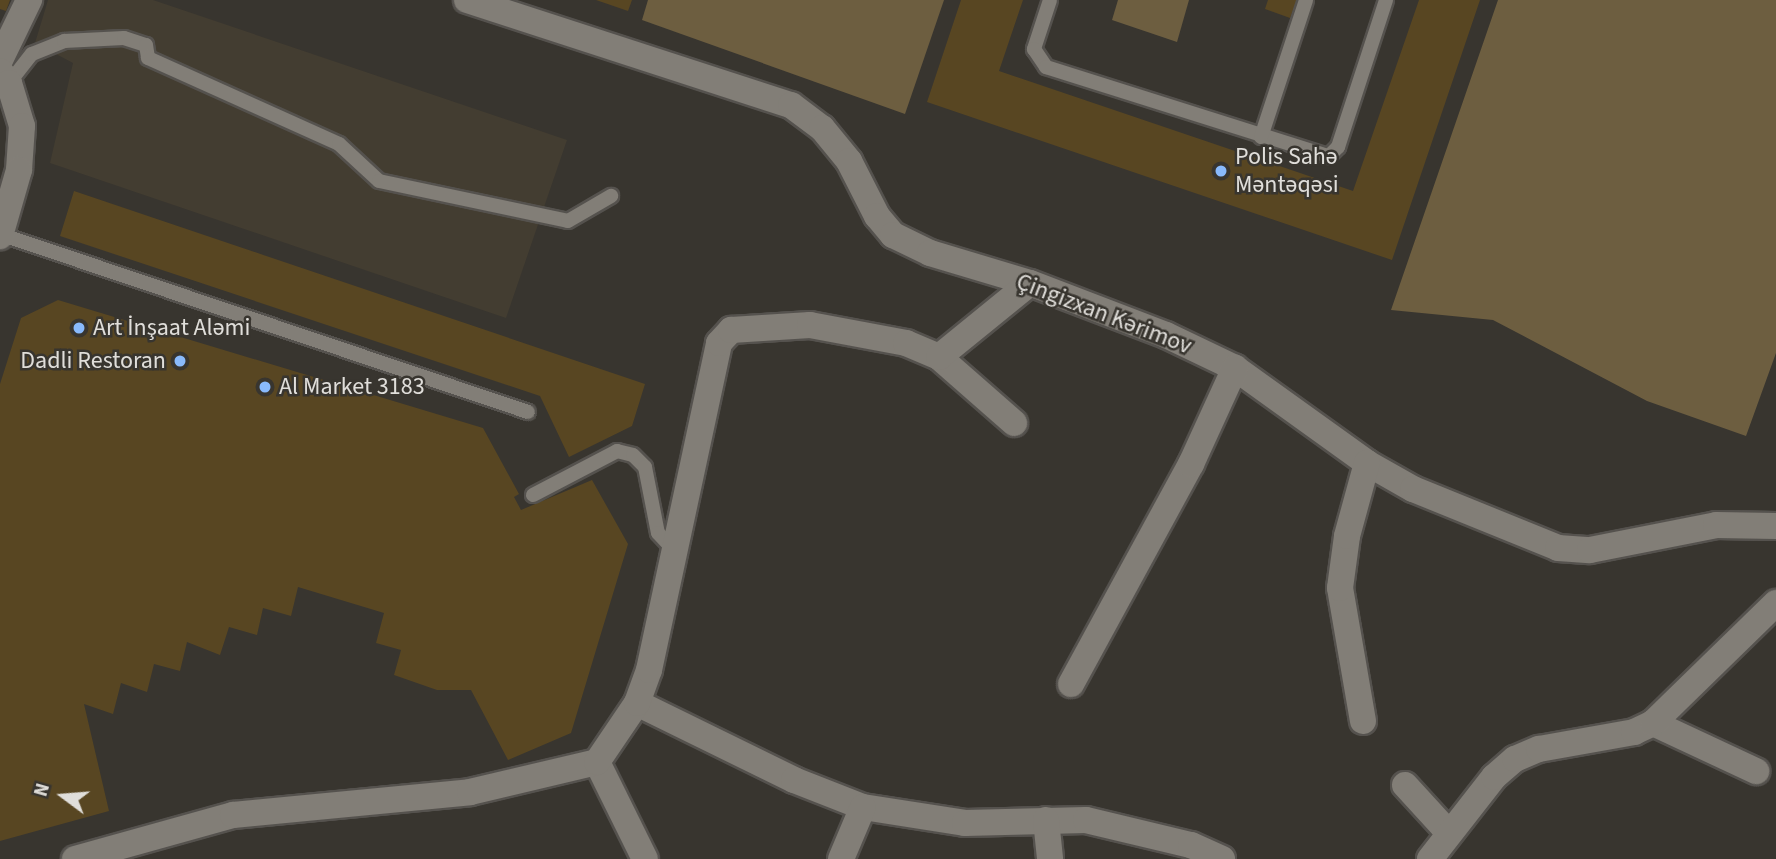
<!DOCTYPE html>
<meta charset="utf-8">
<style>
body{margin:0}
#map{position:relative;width:1776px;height:859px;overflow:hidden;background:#38352f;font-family:"Source Sans 3",sans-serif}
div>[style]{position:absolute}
.built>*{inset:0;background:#433d31}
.green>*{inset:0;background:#6d5e40}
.building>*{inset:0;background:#584622}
.roads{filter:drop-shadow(2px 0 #55524e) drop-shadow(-2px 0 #55524e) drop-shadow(0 2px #55524e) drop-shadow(0 -2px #55524e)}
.lane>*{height:14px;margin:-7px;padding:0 7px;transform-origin:7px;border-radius:7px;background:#827e77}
.street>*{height:26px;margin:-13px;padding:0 13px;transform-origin:13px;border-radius:13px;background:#827e77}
.dots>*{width:19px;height:19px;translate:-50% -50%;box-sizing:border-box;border:4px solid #38352f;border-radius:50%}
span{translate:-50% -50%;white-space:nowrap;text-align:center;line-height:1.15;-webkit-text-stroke:5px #38352f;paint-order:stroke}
.poi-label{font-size:24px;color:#e0deda}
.left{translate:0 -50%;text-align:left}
.right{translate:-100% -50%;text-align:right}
.street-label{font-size:24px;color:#e0deda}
.north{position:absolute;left:28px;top:761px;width:70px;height:70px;-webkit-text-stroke:5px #38352f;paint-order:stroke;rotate:286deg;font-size:19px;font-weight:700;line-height:28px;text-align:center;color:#e0deda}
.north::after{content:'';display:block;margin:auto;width:24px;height:32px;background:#e0deda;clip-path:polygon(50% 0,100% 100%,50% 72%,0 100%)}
</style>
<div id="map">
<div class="built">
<i style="clip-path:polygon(48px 0,153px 0,567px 140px,506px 318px,50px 163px,73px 63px,35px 43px)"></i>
</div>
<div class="green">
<i style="clip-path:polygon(648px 0,944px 0,905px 114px,642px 20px)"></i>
<i style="clip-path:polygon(1118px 0,1189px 0,1177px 42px,1112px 20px)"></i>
<i style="clip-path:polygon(1498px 0,1776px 0,1776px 353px,1746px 436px,1647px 401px,1493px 320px,1391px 310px)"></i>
</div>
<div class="building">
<i style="clip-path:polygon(0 0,10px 0,6px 11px,0 9px)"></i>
<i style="clip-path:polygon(596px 0,632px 0,628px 11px)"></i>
<i style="clip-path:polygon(961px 0,1023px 0,999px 71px,1353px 191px,1419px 0,1480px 0,1392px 260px,927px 102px)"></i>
<i style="clip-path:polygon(1268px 0,1297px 0,1290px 18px,1265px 9px)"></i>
<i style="clip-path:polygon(74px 191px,645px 384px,632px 426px,569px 457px,540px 396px,60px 236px)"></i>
<i style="clip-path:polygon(58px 300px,483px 428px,519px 494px,514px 497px,521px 510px,592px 480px,628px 544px,571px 733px,508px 760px,471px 690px,437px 690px,394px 675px,401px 650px,376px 643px,384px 613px,298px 587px,291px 616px,263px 608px,257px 635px,229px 627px,220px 655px,187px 642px,180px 671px,154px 664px,147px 692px,121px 683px,113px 714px,84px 704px,109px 811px,0 841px,0 384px,21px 318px)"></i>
</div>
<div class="roads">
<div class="lane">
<i style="left:1050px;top:0;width:52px;rotate:108.1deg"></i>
<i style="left:1034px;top:49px;width:22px;rotate:56deg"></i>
<i style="left:1046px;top:67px;width:297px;rotate:17.5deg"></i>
<i style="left:1329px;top:156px;width:13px;rotate:-45deg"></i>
<i style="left:1338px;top:147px;width:155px;rotate:-71.9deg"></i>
<i style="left:9px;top:83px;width:37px;rotate:-52deg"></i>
<i style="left:32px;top:54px;width:35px;rotate:-22deg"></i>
<i style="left:64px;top:41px;width:60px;rotate:-2.9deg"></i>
<i style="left:124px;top:38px;width:23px;rotate:18deg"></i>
<i style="left:146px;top:45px;width:13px;rotate:81deg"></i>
<i style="left:148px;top:58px;width:209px;rotate:24.2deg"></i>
<i style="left:339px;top:144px;width:54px;rotate:42.8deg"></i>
<i style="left:379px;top:181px;width:193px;rotate:11.9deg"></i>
<i style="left:568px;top:221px;width:50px;rotate:-30.2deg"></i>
<i style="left:1261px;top:137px;width:144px;rotate:-71.8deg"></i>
<i style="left:0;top:234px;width:557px;rotate:18.63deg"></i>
<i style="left:533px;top:495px;width:95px;rotate:-27.6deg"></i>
<i style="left:617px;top:451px;width:16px;rotate:14deg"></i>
<i style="left:633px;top:455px;width:17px;rotate:45deg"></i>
<i style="left:645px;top:467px;width:67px;rotate:78.9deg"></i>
<i style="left:658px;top:533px;width:25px;rotate:47deg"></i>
</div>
<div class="street">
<i style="left:467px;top:0;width:341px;rotate:18deg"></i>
<i style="left:791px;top:105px;width:39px;rotate:37deg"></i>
<i style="left:822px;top:128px;width:43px;rotate:50.7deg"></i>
<i style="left:849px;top:161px;width:62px;rotate:63deg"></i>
<i style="left:877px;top:216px;width:25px;rotate:50deg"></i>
<i style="left:893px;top:235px;width:41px;rotate:25.9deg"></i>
<i style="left:930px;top:253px;width:104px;rotate:16.7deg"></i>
<i style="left:1030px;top:283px;width:146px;rotate:20.9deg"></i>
<i style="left:1166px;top:335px;width:76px;rotate:25.6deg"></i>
<i style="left:1235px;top:368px;width:163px;rotate:35.7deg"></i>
<i style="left:1367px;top:463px;width:53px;rotate:29.5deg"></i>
<i style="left:1413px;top:489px;width:157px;rotate:22.1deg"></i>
<i style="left:1558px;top:548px;width:32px;rotate:4deg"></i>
<i style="left:1590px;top:550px;width:128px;rotate:-11.2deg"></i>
<i style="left:1716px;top:525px;width:60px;rotate:1deg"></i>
<i style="left:0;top:60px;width:67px;rotate:-64.2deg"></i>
<i style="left:0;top:71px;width:15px;rotate:53deg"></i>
<i style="left:9px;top:83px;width:45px;rotate:73.2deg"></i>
<i style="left:22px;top:126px;width:44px;rotate:93.9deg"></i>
<i style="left:19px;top:170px;width:69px;rotate:106.1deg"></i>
<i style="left:939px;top:357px;width:100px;rotate:41.3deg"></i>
<i style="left:1071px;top:684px;width:251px;rotate:-61.4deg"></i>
<i style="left:1191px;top:464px;width:106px;rotate:-65.4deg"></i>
<i style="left:637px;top:703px;width:175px;rotate:26.1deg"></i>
<i style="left:794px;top:780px;width:74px;rotate:21.4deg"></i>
<i style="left:863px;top:807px;width:103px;rotate:8.9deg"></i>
<i style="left:965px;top:823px;width:121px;rotate:-1.4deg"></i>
<i style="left:1086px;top:820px;width:108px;rotate:13.4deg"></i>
<i style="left:1191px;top:845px;width:34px;rotate:24deg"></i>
<i style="left:1363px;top:721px;width:135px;rotate:-99.8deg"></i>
<i style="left:1340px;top:588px;width:52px;rotate:-82.3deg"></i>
<i style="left:1347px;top:536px;width:76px;rotate:-74.7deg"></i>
<i style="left:1653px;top:723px;width:114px;rotate:25deg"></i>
<i style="left:597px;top:762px;width:108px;rotate:63.7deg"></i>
<i style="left:1405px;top:785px;width:65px;rotate:47.5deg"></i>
<i style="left:1046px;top:820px;width:39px;rotate:84deg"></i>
<i style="left:75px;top:859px;width:164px;rotate:-15.6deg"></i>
<i style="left:233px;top:815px;width:238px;rotate:-5.5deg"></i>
<i style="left:470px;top:792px;width:130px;rotate:-13.3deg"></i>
<i style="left:597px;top:762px;width:71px;rotate:-55.9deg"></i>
<i style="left:637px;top:703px;width:35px;rotate:-70deg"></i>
<i style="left:649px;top:670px;width:334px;rotate:-77.9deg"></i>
<i style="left:719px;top:343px;width:18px;rotate:-47deg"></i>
<i style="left:731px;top:330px;width:79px;rotate:-3.6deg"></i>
<i style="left:810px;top:325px;width:98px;rotate:10.6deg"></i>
<i style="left:906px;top:343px;width:36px;rotate:23deg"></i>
<i style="left:939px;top:357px;width:117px;rotate:-39.1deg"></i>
<i style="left:841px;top:859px;width:56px;rotate:-67.1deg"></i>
<i style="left:1430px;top:859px;width:104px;rotate:-52deg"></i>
<i style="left:1494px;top:777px;width:28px;rotate:-41deg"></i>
<i style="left:1515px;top:759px;width:26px;rotate:-23deg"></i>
<i style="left:1539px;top:749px;width:97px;rotate:-10.1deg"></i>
<i style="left:1634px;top:732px;width:21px;rotate:-25deg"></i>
<i style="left:1653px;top:723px;width:172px;rotate:-44.3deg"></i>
</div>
</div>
<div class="dots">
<i style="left:1221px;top:171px;background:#89bafc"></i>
<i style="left:79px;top:328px;background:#89bafc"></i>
<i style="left:180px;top:361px;background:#89bafc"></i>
<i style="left:265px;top:387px;background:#89bafc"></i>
</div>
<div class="poi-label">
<span class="left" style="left:1235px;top:171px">Polis Sahə<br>Məntəqəsi</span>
<span class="left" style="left:93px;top:328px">Art İnşaat Aləmi</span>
<span class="right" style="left:166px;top:361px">Dadli Restoran</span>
<span class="left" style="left:279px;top:387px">Al Market 3183</span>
</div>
<div class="street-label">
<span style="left:1104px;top:314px;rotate:21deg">Çingizxan Kərimov</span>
</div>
<div class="north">N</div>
</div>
